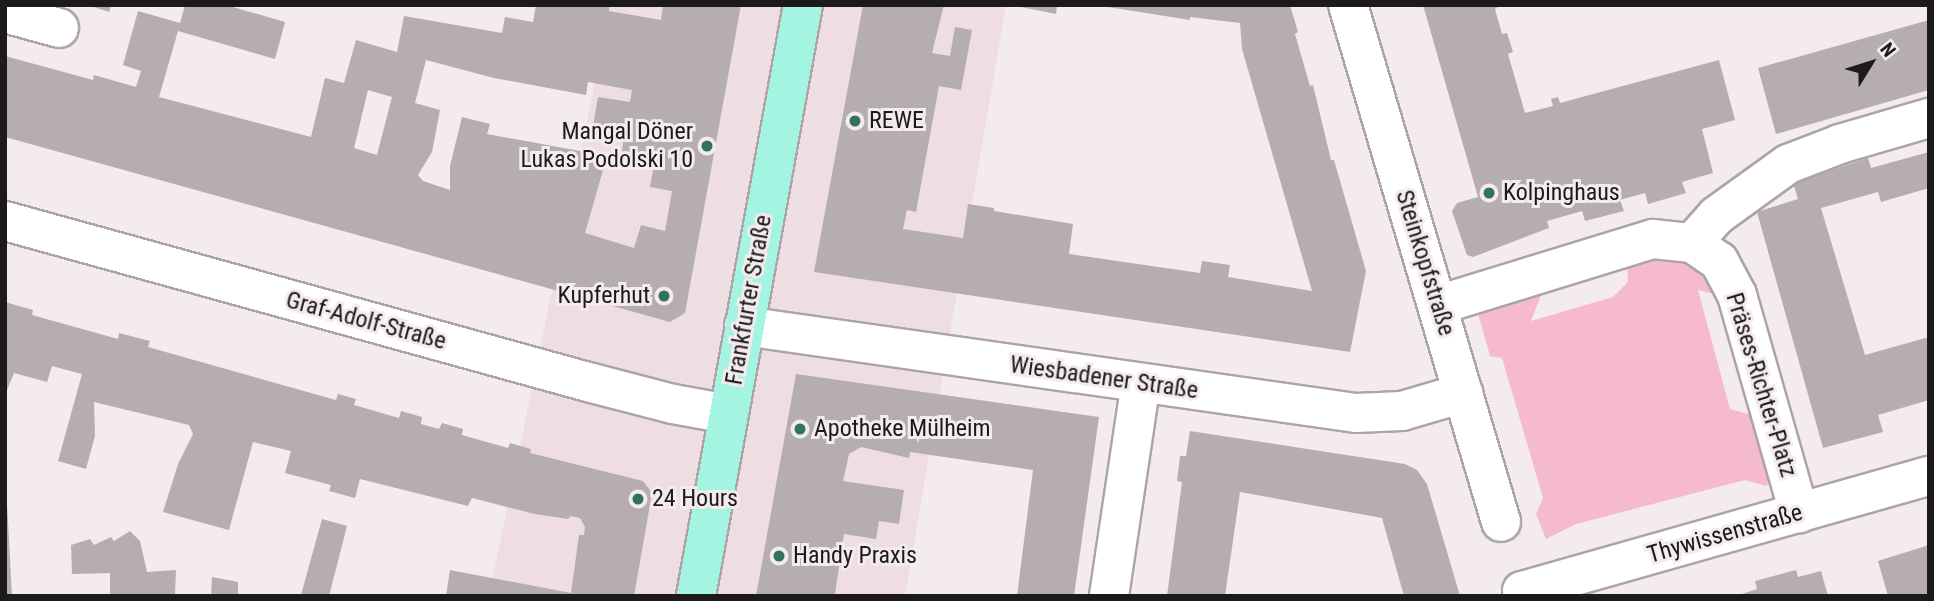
<!DOCTYPE html>
<meta charset="utf-8">
<style>
body{margin:0}
#map{position:relative;width:1934px;height:601px;overflow:hidden;background:#f4ebed;font-family:"Roboto Condensed",sans-serif}
div>[style]{position:absolute}
.built>*{inset:0;background:#eedde2}
.green>*{inset:0;background:#f5bacb}
.building>*{inset:0;background:#b5adaf}
.roads{filter:drop-shadow(2px 0 #aca4a6) drop-shadow(-2px 0 #aca4a6) drop-shadow(0 2px #aca4a6) drop-shadow(0 -2px #aca4a6)}
.minor>*{height:38px;margin:-19px;padding:0 19px;transform-origin:19px;border-radius:19px;background:#fff}
.major>*{height:38px;margin:-19px;padding:0 19px;transform-origin:19px;border-radius:19px;background:#a3f4e0}
.dots>*{width:19px;height:19px;translate:-50% -50%;box-sizing:border-box;border:4px solid #f4ebed;border-radius:50%}
span{translate:-50% -50%;white-space:nowrap;text-align:center;line-height:1.15;-webkit-text-stroke:6px #f4ebed;paint-order:stroke}
.poi-label{font-size:24px;color:#1d1a1b}
.left{translate:0 -50%;text-align:left}
.right{translate:-100% -50%;text-align:right}
.street-label{font-size:24px;color:#1d1a1b}
.frame{position:absolute;inset:0;border:7px solid #1d1a1b;pointer-events:none}
.north{position:absolute;left:1836px;top:28px;width:70px;height:70px;-webkit-text-stroke:5px #f4ebed;paint-order:stroke;rotate:52deg;font-size:19px;font-weight:700;line-height:28px;text-align:center;color:#1d1a1b}
.north::after{content:'';display:block;margin:auto;width:24px;height:32px;background:#1d1a1b;clip-path:polygon(50% 0,100% 100%,50% 72%,0 100%)}
</style>
<div id="map">
<div class="built">
<i style="clip-path:polygon(611px 5px,1006px 5px,905px 596px,489px 596px)"></i>
</div>
<div class="green">
<i style="clip-path:polygon(1627px 254px,1673px 258px,1688px 264px,1723px 296px,1698px 290px,1730px 409px,1759px 417px,1773px 477px,1766px 486px,1745px 480px,1576px 524px,1546px 539px,1536px 514px,1543px 498px,1502px 358px,1490px 356px,1475px 303px,1547px 280px,1531px 321px,1613px 297px,1628px 282px)"></i>
</div>
<div class="building">
<i style="clip-path:polygon(88px 5px,111px 5px,109px 12px)"></i>
<i style="clip-path:polygon(evenodd,185px 5px,226px 5px,285px 22px,275px 59px,178px 31px,159px 97px,311px 137px,325px 78px,344px 83px,356px 40px,397px 52px,404px 16px,502px 33px,505px 17px,533px 22px,536px 5px,610px 5px,609px 11px,661px 20px,663px 5px,741px 5px,685px 313px,670px 322px,5px 137px,5px 56px,93px 80px,94px 75px,136px 87px,141px 71px,123px 65px,138px 11px,180px 23px,185px 5px,426px 60px,494px 78px,586px 95px,588px 82px,632px 90px,630px 102px,598px 97px,592px 132px,624px 138px,621px 158px,654px 164px,650px 187px,672px 191px,665px 231px,641px 225px,634px 248px,585px 233px,607px 156px,487px 134px,490px 124px,462px 117px,450px 166px,450px 190px,423px 181px,418px 175px,432px 152px,440px 110px,415px 103px,426px 60px,185px 5px,368px 90px,392px 97px,377px 155px,354px 148px,368px 90px)"></i>
<i style="clip-path:polygon(863px 5px,944px 5px,932px 53px,950px 56px,955px 27px,972px 30px,961px 90px,939px 86px,916px 212px,907px 210px,903px 229px,963px 238px,968px 204px,994px 208px,994px 211px,1073px 224px,1069px 254px,1200px 273px,1202px 261px,1230px 265px,1228px 277px,1312px 291px,1242px 49px,1240px 23px,1190px 17px,1190px 20px,1108px 7px,1290px 5px,1298px 32px,1295px 34px,1310px 86px,1313px 85px,1331px 160px,1334px 160px,1366px 271px,1350px 352px,814px 272px)"></i>
<i style="clip-path:polygon(1011px 5px,1057px 5px,1056px 14px)"></i>
<i style="clip-path:polygon(1423px 5px,1500px 5px,1495px 9px,1502px 34px,1507px 33px,1513px 52px,1508px 54px,1525px 113px,1553px 106px,1551px 99px,1558px 97px,1560px 103px,1719px 60px,1735px 120px,1702px 129px,1713px 173px,1682px 182px,1686px 193px,1648px 204px,1645px 193px,1620px 200px,1624px 211px,1585px 221px,1582px 211px,1547px 221px,1549px 228px,1473px 257px,1467px 255px,1452px 211px,1457px 203px,1478px 197px)"></i>
<i style="clip-path:polygon(1929px 20px,1929px 90px,1776px 134px,1758px 68px)"></i>
<i style="clip-path:polygon(1929px 152px,1929px 188px,1881px 202px,1878px 192px,1821px 208px,1865px 355px,1929px 337px,1929px 400px,1878px 415px,1883px 432px,1823px 448px,1757px 212px,1798px 199px,1793px 183px,1868px 158px,1871px 168px)"></i>
<i style="clip-path:polygon(5px 302px,33px 310px,32px 315px,118px 339px,119px 333px,150px 341px,148px 347px,336px 400px,338px 394px,356px 399px,354px 405px,399px 418px,401px 411px,422px 417px,421px 424px,439px 429px,442px 423px,463px 429px,462px 435px,508px 448px,510px 443px,531px 449px,530px 453px,643px 481px,652px 493px,634px 596px,446px 596px,450px 570px,571px 593px,579px 535px,584px 535px,585px 527px,580px 518px,571px 516px,568px 519px,535px 514px,472px 498px,468px 506px,360px 479px,355px 498px,329px 491px,331px 485px,285px 473px,291px 451px,253px 442px,229px 530px,163px 512px,178px 464px,193px 434px,189px 425px,94px 402px,95px 436px,86px 469px,58px 461px,82px 374px,52px 366px,47px 382px,14px 373px,5px 395px)"></i>
<i style="clip-path:polygon(796px 374px,1099px 417px,1074px 596px,1017px 596px,1033px 470px,910px 452px,909px 458px,861px 447px,849px 454px,843px 481px,904px 490px,899px 524px,879px 521px,876px 539px,844px 534px,835px 594px,839px 596px,756px 596px)"></i>
<i style="clip-path:polygon(1190px 431px,1405px 464px,1417px 470px,1427px 484px,1460px 596px,1404px 596px,1382px 518px,1240px 492px,1225px 596px,1167px 596px,1182px 482px,1177px 481px,1180px 456px,1186px 456px)"></i>
<i style="clip-path:polygon(7px 505px,8px 521px,12px 596px,5px 596px)"></i>
<i style="clip-path:polygon(322px 519px,347px 526px,329px 596px,301px 595px)"></i>
<i style="clip-path:polygon(130px 531px,140px 541px,147px 572px,176px 570px,175px 596px,110px 596px,110px 573px,72px 574px,71px 545px,90px 539px,94px 545px,111px 537px,114px 541px)"></i>
<i style="clip-path:polygon(1929px 545px,1929px 596px,1888px 596px,1878px 561px)"></i>
<i style="clip-path:polygon(1796px 570px,1798px 577px,1821px 571px,1828px 596px,1736px 596px,1757px 589px,1755px 581px)"></i>
<i style="clip-path:polygon(212px 577px,238px 582px,238px 596px,211px 596px)"></i>
</div>
<div class="roads">
<div class="minor">
<i style="left:1348px;top:5px;width:539px;rotate:73.51deg"></i>
<i style="left:5px;top:13px;width:56px;rotate:15.5deg"></i>
<i style="left:5px;top:221px;width:605px;rotate:15.44deg"></i>
<i style="left:588px;top:382px;width:88px;rotate:14.5deg"></i>
<i style="left:673px;top:404px;width:56px;rotate:10.3deg"></i>
<i style="left:1692px;top:243px;width:36px;rotate:-48deg"></i>
<i style="left:1716px;top:216px;width:89px;rotate:-35.8deg"></i>
<i style="left:1788px;top:164px;width:56px;rotate:-21deg"></i>
<i style="left:1840px;top:144px;width:93px;rotate:-16.3deg"></i>
<i style="left:1438px;top:305px;width:225px;rotate:-17.1deg"></i>
<i style="left:1653px;top:239px;width:39px;rotate:6deg"></i>
<i style="left:1692px;top:243px;width:32px;rotate:34deg"></i>
<i style="left:1719px;top:261px;width:38px;rotate:62deg"></i>
<i style="left:1737px;top:295px;width:227px;rotate:74.1deg"></i>
<i style="left:744px;top:326px;width:618px;rotate:8.09deg"></i>
<i style="left:1356px;top:413px;width:46px;rotate:-2.5deg"></i>
<i style="left:1402px;top:411px;width:64px;rotate:-16.4deg"></i>
<i style="left:1109px;top:596px;width:215px;rotate:-81.5deg"></i>
<i style="left:1523px;top:596px;width:5px;rotate:-101deg"></i>
<i style="left:1522px;top:591px;width:423px;rotate:-15.8deg"></i>
</div>
<div class="major">
<i style="left:696px;top:596px;width:601px;rotate:-79.74deg"></i>
</div>
</div>
<div class="dots">
<i style="left:855px;top:121px;background:#317262"></i>
<i style="left:707px;top:146px;background:#317262"></i>
<i style="left:1489px;top:193px;background:#317262"></i>
<i style="left:664px;top:296px;background:#317262"></i>
<i style="left:800px;top:429px;background:#317262"></i>
<i style="left:638px;top:499px;background:#317262"></i>
<i style="left:779px;top:556px;background:#317262"></i>
</div>
<div class="poi-label">
<span class="left" style="left:869px;top:121px">REWE</span>
<span class="right" style="left:693px;top:146px">Mangal Döner<br>Lukas Podolski 10</span>
<span class="left" style="left:1503px;top:193px">Kolpinghaus</span>
<span class="right" style="left:650px;top:296px">Kupferhut</span>
<span class="left" style="left:814px;top:429px">Apotheke Mülheim</span>
<span class="left" style="left:652px;top:499px">24 Hours</span>
<span class="left" style="left:793px;top:556px">Handy Praxis</span>
</div>
<div class="street-label">
<span style="left:1425px;top:263px;rotate:73deg">Steinkopfstraße</span>
<span style="left:749px;top:300px;rotate:-80deg">Frankfurter Straße</span>
<span style="left:366px;top:321px;rotate:15deg">Graf-Adolf-Straße</span>
<span style="left:1104px;top:378px;rotate:8deg">Wiesbadener Straße</span>
<span style="left:1761px;top:385px;rotate:73deg">Präses-Richter-Platz</span>
<span style="left:1725px;top:534px;rotate:-16deg">Thywissenstraße</span>
</div>
<div class="frame"></div>
<div class="north">N</div>
</div>
